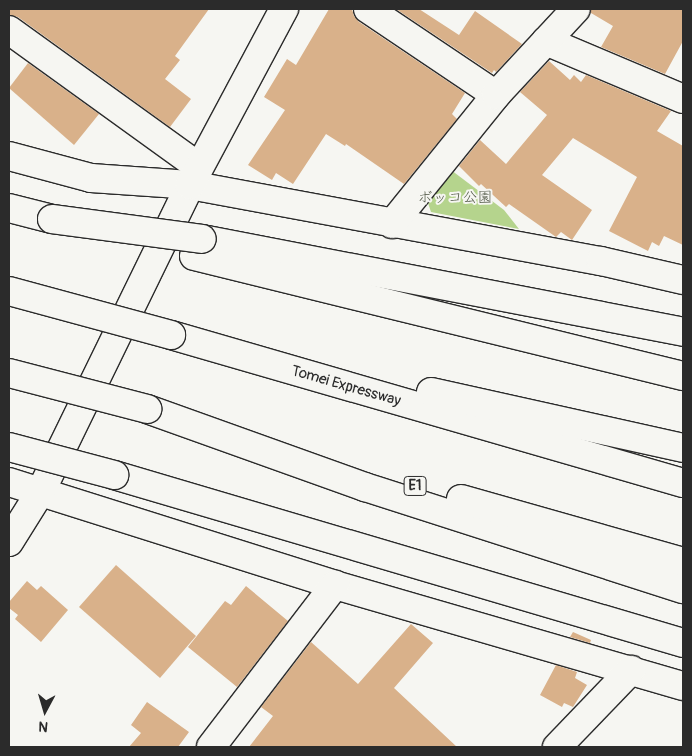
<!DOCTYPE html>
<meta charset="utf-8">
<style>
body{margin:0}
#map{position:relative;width:692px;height:756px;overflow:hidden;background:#f6f6f2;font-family:Pangolin,"Klee One",sans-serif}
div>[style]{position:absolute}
.green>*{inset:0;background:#b5d48d}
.building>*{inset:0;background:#d9b18a}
.roads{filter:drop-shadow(1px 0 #2b2b2b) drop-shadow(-1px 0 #2b2b2b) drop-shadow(0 1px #2b2b2b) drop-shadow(0 -1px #2b2b2b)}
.minor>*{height:28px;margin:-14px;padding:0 14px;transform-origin:14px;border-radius:14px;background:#f6f6f2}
.highway>*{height:28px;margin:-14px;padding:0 14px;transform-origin:14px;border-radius:14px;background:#f6f6f2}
.bridges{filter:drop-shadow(1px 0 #2b2b2b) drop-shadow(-1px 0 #2b2b2b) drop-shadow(0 1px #2b2b2b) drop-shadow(0 -1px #2b2b2b)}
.highway-bridge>*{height:28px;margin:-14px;padding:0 14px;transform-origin:14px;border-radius:14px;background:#f6f6f2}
span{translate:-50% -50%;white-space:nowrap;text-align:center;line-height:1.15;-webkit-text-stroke:4px #f6f6f2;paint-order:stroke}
.shield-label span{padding:1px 4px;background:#f6f6f2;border:1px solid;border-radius:4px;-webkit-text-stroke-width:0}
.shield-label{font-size:14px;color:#2b2b2b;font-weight:700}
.park-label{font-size:15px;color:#4e5544}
.street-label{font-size:15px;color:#2b2b2b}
.frame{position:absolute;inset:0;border:10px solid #2b2b2b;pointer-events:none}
.north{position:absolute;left:20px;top:686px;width:50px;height:50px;-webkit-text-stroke:4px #f6f6f2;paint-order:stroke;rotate:186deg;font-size:14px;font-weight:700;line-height:20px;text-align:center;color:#2b2b2b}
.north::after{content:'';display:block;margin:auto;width:18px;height:22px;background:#2b2b2b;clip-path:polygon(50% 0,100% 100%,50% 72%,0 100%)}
</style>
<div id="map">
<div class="green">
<i style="clip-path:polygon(451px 170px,504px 210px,519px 229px,431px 212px,427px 200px)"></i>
</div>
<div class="building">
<i style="clip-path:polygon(9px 9px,209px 9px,175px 56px,180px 60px,165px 79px,191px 99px,170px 127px,18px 17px,9px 15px)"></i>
<i style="clip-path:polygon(329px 9px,352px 9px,354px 16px,359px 22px,465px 93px,452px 114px,457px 119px,404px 184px,346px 144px,345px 146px,326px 134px,293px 184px,276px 173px,272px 180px,248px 165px,285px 110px,264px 97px,287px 59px,296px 65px)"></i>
<i style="clip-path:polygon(396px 9px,419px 9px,459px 35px,475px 11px,522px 44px,496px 72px,494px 70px,492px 73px)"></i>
<i style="clip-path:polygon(591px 9px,683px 9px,683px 41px,665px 74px,601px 47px,613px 26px,591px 13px)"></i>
<i style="clip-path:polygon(549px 61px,570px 80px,574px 75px,581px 82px,586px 75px,671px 111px,657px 131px,683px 146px,683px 245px,664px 236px,659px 246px,652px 242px,648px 251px,609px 231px,637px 177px,573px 138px,542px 175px,592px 210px,572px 240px,561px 232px,556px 237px,509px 204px,506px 207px,481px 184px,479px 186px,459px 166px,480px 140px,506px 164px,547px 115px,520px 92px)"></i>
<i style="clip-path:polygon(28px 63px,99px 114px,74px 145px,9px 88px)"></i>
<i style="clip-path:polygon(116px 565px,196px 636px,160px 678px,79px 607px)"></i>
<i style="clip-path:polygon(27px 581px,37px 590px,41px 586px,68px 610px,41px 642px,15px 619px,18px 615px,9px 608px,9px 602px)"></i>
<i style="clip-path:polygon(246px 586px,288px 621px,237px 687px,188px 647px,225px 601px,231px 605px)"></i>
<i style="clip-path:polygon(411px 624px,433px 643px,394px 688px,457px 747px,249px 747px,273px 716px,261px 707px,311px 642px,358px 684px)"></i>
<i style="clip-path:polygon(573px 632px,591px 640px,590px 643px,570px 637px)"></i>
<i style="clip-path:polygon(556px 665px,577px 672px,575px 678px,587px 685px,573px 707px,564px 703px,562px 707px,540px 695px)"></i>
<i style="clip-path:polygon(147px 702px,189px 732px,178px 747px,129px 747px,141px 733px,131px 725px)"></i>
</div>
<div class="roads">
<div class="minor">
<i style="left:368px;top:9px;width:154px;rotate:33.9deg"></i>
<i style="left:9px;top:30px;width:234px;rotate:35.8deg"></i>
<i style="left:546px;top:41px;width:149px;rotate:22.9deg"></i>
<i style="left:9px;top:156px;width:85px;rotate:15deg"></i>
<i style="left:91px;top:178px;width:99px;rotate:4deg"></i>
<i style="left:190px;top:185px;width:418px;rotate:10.5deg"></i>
<i style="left:601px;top:261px;width:84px;rotate:13deg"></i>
<i style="left:392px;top:224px;width:166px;rotate:-51.1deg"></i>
<i style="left:496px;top:95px;width:117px;rotate:-47.1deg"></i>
<i style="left:9px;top:482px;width:342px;rotate:17.5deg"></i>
<i style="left:335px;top:585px;width:362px;rotate:16.2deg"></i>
<i style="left:9px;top:542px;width:60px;rotate:-57.9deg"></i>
<i style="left:41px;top:491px;width:340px;rotate:-64deg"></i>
<i style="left:190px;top:185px;width:200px;rotate:-61.9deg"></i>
<i style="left:211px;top:747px;width:204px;rotate:-52.6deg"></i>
<i style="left:557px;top:747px;width:107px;rotate:-46.1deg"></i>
</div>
<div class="highway">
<i style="left:9px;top:208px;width:44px;rotate:14.3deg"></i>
<i style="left:202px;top:239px;width:490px;rotate:10.9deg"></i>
<i style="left:194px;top:256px;width:504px;rotate:13.79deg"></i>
<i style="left:171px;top:335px;width:533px;rotate:16.12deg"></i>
<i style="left:431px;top:392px;width:258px;rotate:12.5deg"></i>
<i style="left:147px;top:409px;width:232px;rotate:19.7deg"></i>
<i style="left:365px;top:487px;width:334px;rotate:17.8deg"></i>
<i style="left:114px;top:475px;width:593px;rotate:16.45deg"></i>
<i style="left:461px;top:499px;width:231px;rotate:15.8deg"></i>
</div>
</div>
<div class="bridges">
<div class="highway-bridge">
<i style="left:52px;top:219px;width:151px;rotate:7.6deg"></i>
<i style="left:9px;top:291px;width:168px;rotate:15.2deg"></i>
<i style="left:9px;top:373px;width:143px;rotate:14.6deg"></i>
<i style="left:9px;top:447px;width:109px;rotate:14.9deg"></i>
</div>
</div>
<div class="shield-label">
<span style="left:415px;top:486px">E1</span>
</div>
<div class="park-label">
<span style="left:455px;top:198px">ボッコ公園</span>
</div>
<div class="street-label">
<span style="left:346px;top:386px;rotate:16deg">Tomei Expressway</span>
</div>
<div class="frame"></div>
<div class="north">N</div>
</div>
